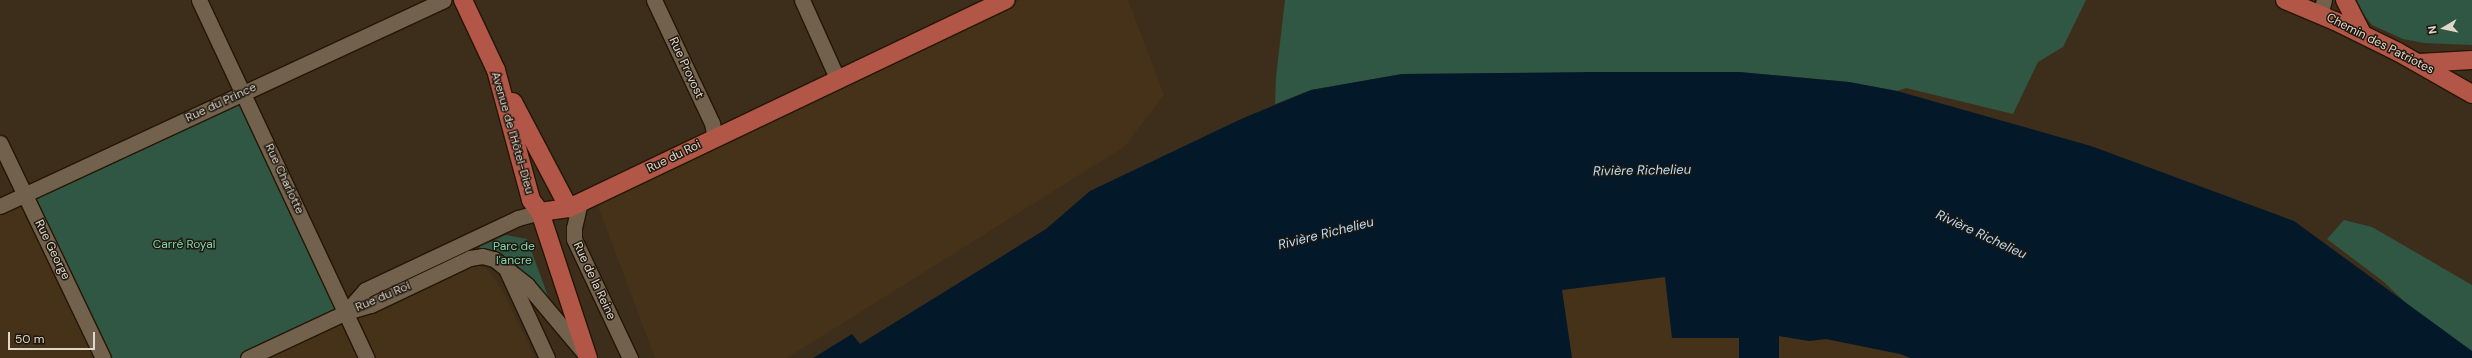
<!DOCTYPE html>
<meta charset="utf-8">
<style>
body{margin:0}
#map{position:relative;width:2472px;height:358px;overflow:hidden;background:#3d2e1b;font-family:"DM Sans",sans-serif}
div>[style]{position:absolute}
.built>*{inset:0;background:#463218}
.green>*{inset:0;background:#2f5744}
.water>*{inset:0;background:#031929}
.roads{filter:drop-shadow(1px 0 #241604) drop-shadow(-1px 0 #241604) drop-shadow(0 1px #241604) drop-shadow(0 -1px #241604)}
.minor>*{height:15px;margin:-7.5px;padding:0 7.5px;transform-origin:7.5px;border-radius:7.5px;background:#72614c}
.major>*{height:18px;margin:-9px;padding:0 9px;transform-origin:9px;border-radius:9px;background:#b25648}
span{translate:-50% -50%;white-space:nowrap;text-align:center;line-height:1.15;-webkit-text-stroke:3px #1f180f;paint-order:stroke}
.street-label{font-size:12px;color:#e1d7cb}
.park-label{font-size:12px;color:#81d7af}
.water-label{font-size:13px;color:#b6defe;font-style:italic}
.north{position:absolute;left:2424px;top:8px;width:40px;height:40px;-webkit-text-stroke:3px #1f180f;paint-order:stroke;rotate:261deg;font-size:11px;font-weight:700;line-height:16px;text-align:center;color:#e1d7cb}
.north::after{content:'';display:block;margin:auto;width:14px;height:18px;background:#e1d7cb;clip-path:polygon(50% 0,100% 100%,50% 72%,0 100%)}
.scale{position:absolute;left:8px;top:332px;width:87px;height:18px;box-sizing:border-box;border:2px solid #e1d7cb;border-top:0;padding-left:5px;font-size:12px;line-height:14px;white-space:nowrap;color:#e1d7cb;-webkit-text-stroke:3px #1f180f;paint-order:stroke}
</style>
<div id="map">
<div class="built">
<i style="clip-path:polygon(1021px 0,1128px 0,1164px 95px,1124px 147px,787px 358px,655px 358px,597px 203px)"></i>
<i style="clip-path:polygon(27px 194px,103px 358px,0 358px,0 206px)"></i>
<i style="clip-path:polygon(474px 263px,489px 271px,502px 289px,535px 358px,255px 358px)"></i>
<i style="clip-path:polygon(1665px 277px,1672px 338px,1739px 338px,1739px 358px,1572px 358px,1562px 290px)"></i>
<i style="clip-path:polygon(1779px 336px,1809px 341px,1825px 339px,1900px 354px,1911px 358px,1779px 358px)"></i>
</div>
<div class="green">
<i style="clip-path:polygon(1285px 0,2086px 0,2063px 47px,2038px 62px,2013px 114px,1906px 88px,1897px 91px,1849px 82px,1739px 72px,1402px 74px,1311px 90px,1275px 104px,1276px 77px)"></i>
<i style="clip-path:polygon(2356px 0,2472px 0,2472px 45px,2424px 43px,2403px 39px,2372px 25px,2362px 12px)"></i>
<i style="clip-path:polygon(240px 94px,343px 314px,248px 358px,103px 358px,27px 194px)"></i>
<i style="clip-path:polygon(2344px 220px,2372px 227px,2472px 285px,2472px 356px,2436px 332px,2384px 282px,2327px 239px)"></i>
<i style="clip-path:polygon(506px 235px,527px 239px,559px 326px,494px 258px,479px 247px)"></i>
</div>
<div class="water">
<i style="clip-path:polygon(1593px 72px,1739px 72px,1849px 82px,1897px 91px,2091px 146px,2294px 221px,2472px 351px,2472px 358px,1911px 358px,1900px 354px,1826px 339px,1809px 341px,1779px 336px,1779px 358px,1739px 358px,1739px 338px,1672px 338px,1665px 277px,1562px 290px,1572px 358px,813px 358px,852px 334px,860px 344px,1046px 229px,1090px 191px,1241px 119px,1311px 90px,1402px 74px)"></i>
</div>
<div class="roads">
<div class="minor">
<i style="left:199px;top:0;width:395px;rotate:64.9deg"></i>
<i style="left:654px;top:0;width:136px;rotate:64.8deg"></i>
<i style="left:712px;top:123px;width:15px;rotate:79deg"></i>
<i style="left:802px;top:0;width:88px;rotate:65.8deg"></i>
<i style="left:2320px;top:14px;width:15px;rotate:-74deg"></i>
<i style="left:0;top:143px;width:238px;rotate:64.4deg"></i>
<i style="left:580px;top:202px;width:27px;rotate:103deg"></i>
<i style="left:574px;top:228px;width:11px;rotate:90deg"></i>
<i style="left:574px;top:239px;width:132px;rotate:64.8deg"></i>
<i style="left:0;top:206px;width:489px;rotate:-24.9deg"></i>
<i style="left:507px;top:271px;width:96px;rotate:65.3deg"></i>
<i style="left:346px;top:312px;width:29px;rotate:-49deg"></i>
<i style="left:365px;top:290px;width:169px;rotate:-25.2deg"></i>
<i style="left:518px;top:218px;width:23px;rotate:-15deg"></i>
<i style="left:248px;top:358px;width:108px;rotate:-25.1deg"></i>
<i style="left:346px;top:312px;width:26px;rotate:-16deg"></i>
<i style="left:371px;top:305px;width:110px;rotate:-25.4deg"></i>
<i style="left:470px;top:258px;width:12px;rotate:-9deg"></i>
<i style="left:482px;top:256px;width:12px;rotate:14deg"></i>
<i style="left:494px;top:259px;width:42px;rotate:38.2deg"></i>
<i style="left:527px;top:285px;width:92px;rotate:49.9deg"></i>
</div>
<div class="major">
<i style="left:463px;top:0;width:77px;rotate:64.8deg"></i>
<i style="left:496px;top:70px;width:135px;rotate:74.9deg"></i>
<i style="left:531px;top:200px;width:15px;rotate:53deg"></i>
<i style="left:540px;top:212px;width:154px;rotate:71.8deg"></i>
<i style="left:2285px;top:0;width:54px;rotate:22.8deg"></i>
<i style="left:2335px;top:21px;width:70px;rotate:26.2deg"></i>
<i style="left:2398px;top:52px;width:85px;rotate:29.6deg"></i>
<i style="left:2345px;top:0;width:37px;rotate:63deg"></i>
<i style="left:2419px;top:63px;width:53px;rotate:-3.2deg"></i>
<i style="left:513px;top:102px;width:120px;rotate:62.2deg"></i>
<i style="left:540px;top:212px;width:29px;rotate:-8deg"></i>
<i style="left:569px;top:208px;width:484px;rotate:-25.5deg"></i>
</div>
</div>
<div class="street-label">
<span style="left:2380px;top:44px;rotate:27deg">Chemin des Patriotes</span>
<span style="left:686px;top:68px;rotate:65deg">Rue Provost</span>
<span style="left:221px;top:103px;rotate:-25deg">Rue du Prince</span>
<span style="left:512px;top:133px;rotate:74deg">Avenue de l'Hôtel-Dieu</span>
<span style="left:674px;top:157px;rotate:-26deg">Rue du Roi</span>
<span style="left:284px;top:179px;rotate:65deg">Rue Charlotte</span>
<span style="left:52px;top:250px;rotate:64deg">Rue George</span>
<span style="left:594px;top:281px;rotate:65deg">Rue de la Reine</span>
<span style="left:383px;top:297px;rotate:-23deg">Rue du Roi</span>
</div>
<div class="park-label">
<span style="left:184px;top:245px">Carré Royal</span>
<span style="left:514px;top:254px">Parc de<br>l'ancre</span>
</div>
<div class="water-label">
<span style="left:1642px;top:171px;rotate:-1deg">Rivière Richelieu</span>
<span style="left:1326px;top:234px;rotate:-14deg">Rivière Richelieu</span>
<span style="left:1981px;top:235px;rotate:25deg">Rivière Richelieu</span>
</div>
<div class="north">N</div>
<div class="scale">50 m</div>
</div>
